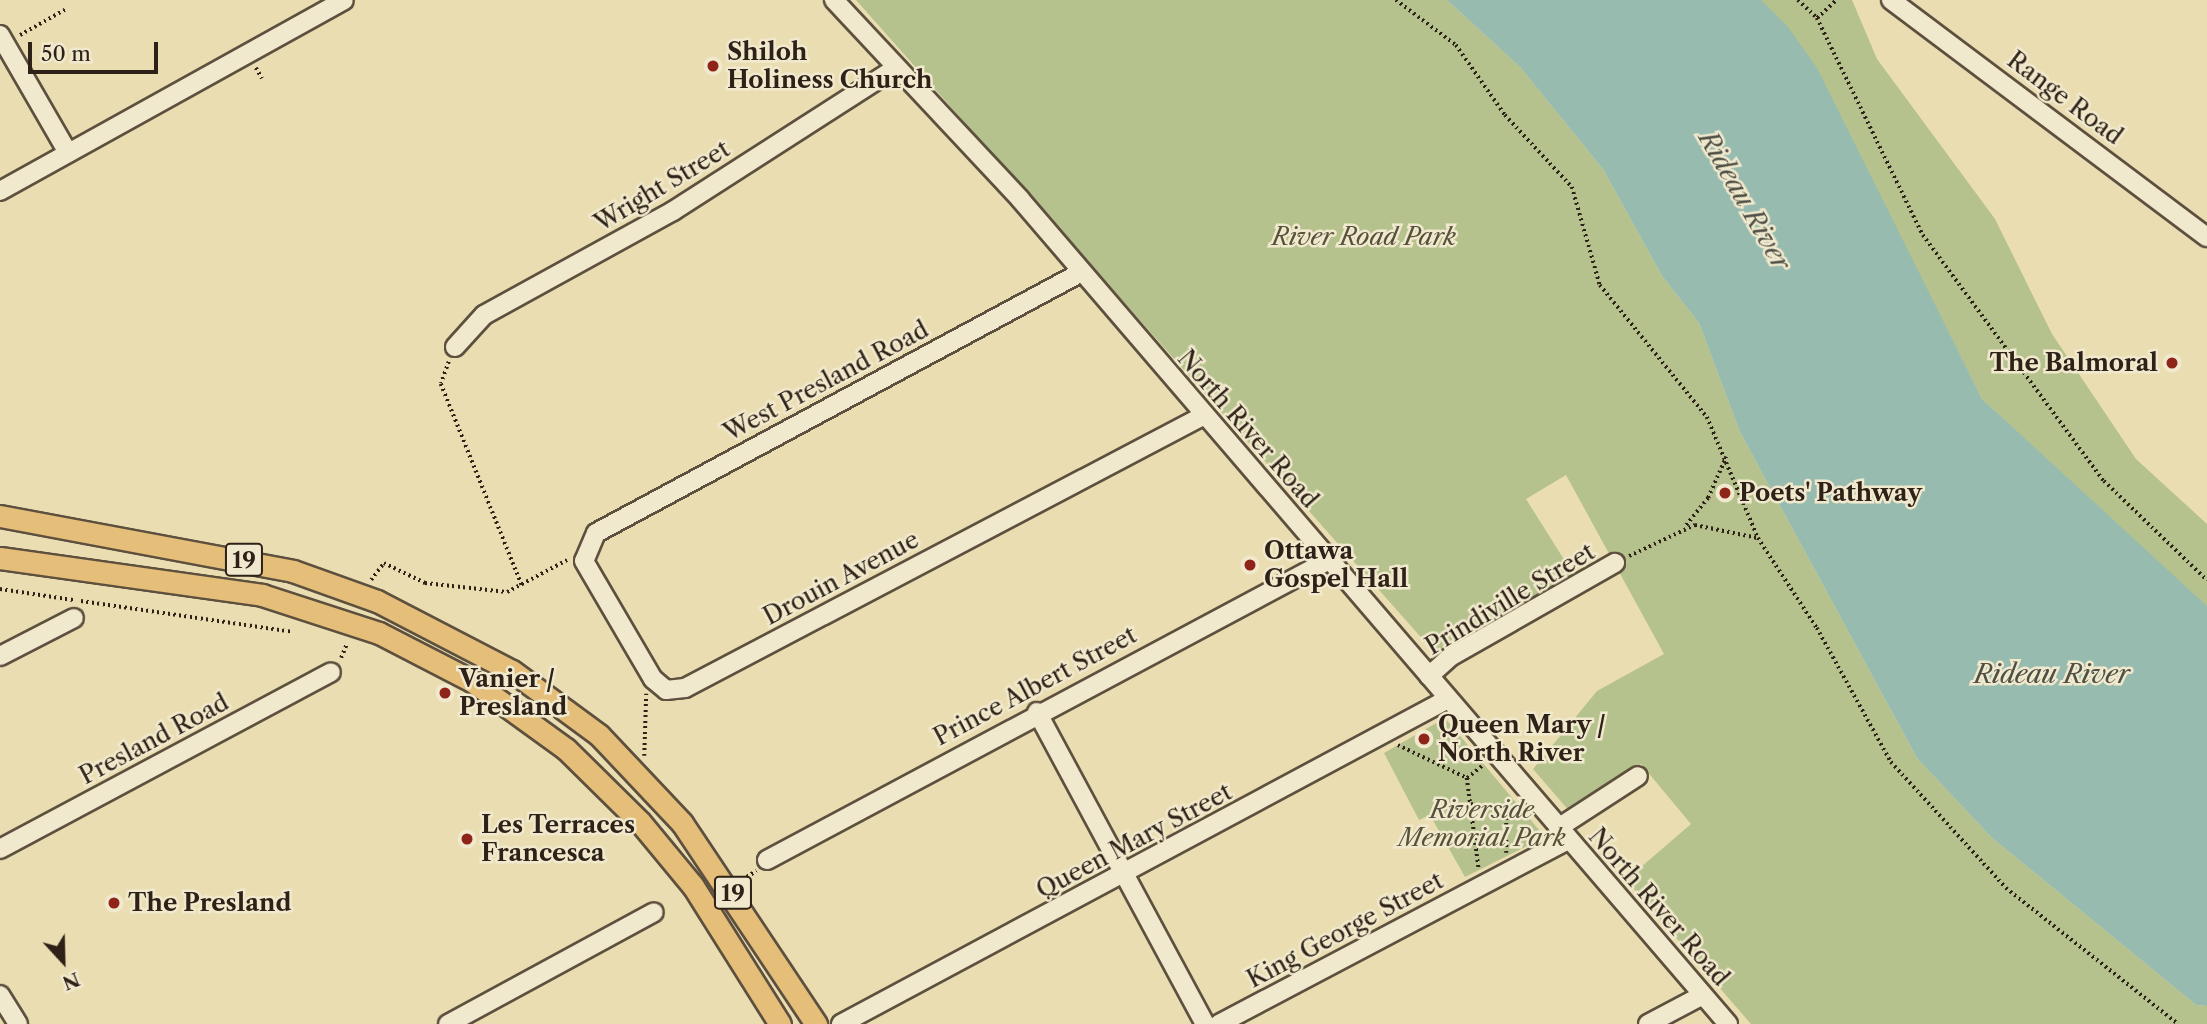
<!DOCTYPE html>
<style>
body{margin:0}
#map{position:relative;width:2207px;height:1024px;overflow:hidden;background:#eaddb2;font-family:"Libre Caslon Text",serif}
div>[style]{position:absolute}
.green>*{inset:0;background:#b5c28e}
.water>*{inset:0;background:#98bbaf}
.path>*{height:3.5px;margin-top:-1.75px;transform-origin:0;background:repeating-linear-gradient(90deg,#2e2117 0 2px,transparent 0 5.5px)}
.roads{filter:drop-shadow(2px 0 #5d503e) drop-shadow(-2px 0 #5d503e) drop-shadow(0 2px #5d503e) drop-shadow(0 -2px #5d503e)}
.minor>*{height:18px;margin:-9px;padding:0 9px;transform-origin:9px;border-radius:9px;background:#f1e9cd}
.major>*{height:21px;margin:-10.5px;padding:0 10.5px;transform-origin:10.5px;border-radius:10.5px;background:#e5be79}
.dots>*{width:19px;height:19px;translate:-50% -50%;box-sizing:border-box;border:4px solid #f1e9cd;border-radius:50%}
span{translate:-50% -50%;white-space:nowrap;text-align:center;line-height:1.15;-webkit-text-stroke:5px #f1e9cd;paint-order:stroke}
.shield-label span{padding:2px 5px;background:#f1e9cd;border:2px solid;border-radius:5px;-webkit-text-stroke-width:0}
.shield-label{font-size:23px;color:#2e2117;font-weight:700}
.poi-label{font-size:24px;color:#2e2117;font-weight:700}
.left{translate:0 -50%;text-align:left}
.right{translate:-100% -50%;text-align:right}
.street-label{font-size:24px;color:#2e2117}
.park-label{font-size:24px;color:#56513b;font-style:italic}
.water-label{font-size:26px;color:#4e4f45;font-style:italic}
.north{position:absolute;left:28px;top:926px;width:70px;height:70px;-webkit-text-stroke:5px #f1e9cd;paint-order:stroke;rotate:158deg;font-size:19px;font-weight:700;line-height:28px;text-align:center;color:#2e2117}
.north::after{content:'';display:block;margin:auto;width:24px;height:32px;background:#2e2117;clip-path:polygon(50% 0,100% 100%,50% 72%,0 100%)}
.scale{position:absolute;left:28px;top:42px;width:130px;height:32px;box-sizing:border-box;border:4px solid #2e2117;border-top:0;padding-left:9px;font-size:21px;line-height:24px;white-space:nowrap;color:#2e2117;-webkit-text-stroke:5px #f1e9cd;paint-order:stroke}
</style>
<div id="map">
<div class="green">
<i style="clip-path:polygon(856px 0,1447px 0,1520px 67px,1603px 169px,1662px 276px,1699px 323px,1740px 432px,1917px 758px,1991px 837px,2196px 1005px,2207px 1006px,2207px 1024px,1751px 1024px,1626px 880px,1691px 824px,1641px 764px,1571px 813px,1533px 769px,1597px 691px,1664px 654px,1566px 475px,1526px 499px,1575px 577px,1434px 652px)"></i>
<i style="clip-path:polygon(1759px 0,1852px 0,1877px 59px,1995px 219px,2052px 334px,2136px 459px,2207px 524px,2207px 609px,1982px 399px,1889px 216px)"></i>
<i style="clip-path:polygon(1445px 718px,1545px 837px,1465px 877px,1430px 815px,1419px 820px,1384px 753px)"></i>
</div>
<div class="water">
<i style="clip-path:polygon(1447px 0,1761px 0,1788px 27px,1817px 68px,1982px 399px,2207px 606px,2207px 1006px,2196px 1005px,1991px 837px,1917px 758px,1740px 432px,1699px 323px,1662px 276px,1603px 169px,1520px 67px)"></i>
</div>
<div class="path">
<i style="left:1396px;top:0;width:75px;rotate:36.9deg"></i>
<i style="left:1456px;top:45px;width:85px;rotate:55deg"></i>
<i style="left:1505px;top:115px;width:98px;rotate:47.1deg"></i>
<i style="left:1572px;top:187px;width:102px;rotate:74.1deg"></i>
<i style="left:1600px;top:285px;width:170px;rotate:51deg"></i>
<i style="left:1707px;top:417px;width:131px;rotate:67.1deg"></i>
<i style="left:1758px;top:538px;width:108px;rotate:56.8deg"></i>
<i style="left:1817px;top:628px;width:153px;rotate:61.1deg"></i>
<i style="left:1891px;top:762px;width:171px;rotate:47.6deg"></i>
<i style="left:2006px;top:888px;width:219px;rotate:38.3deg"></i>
<i style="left:1798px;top:0;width:26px;rotate:43deg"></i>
<i style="left:1817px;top:18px;width:242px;rotate:64deg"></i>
<i style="left:1923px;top:235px;width:305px;rotate:53.7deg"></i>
<i style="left:2104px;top:481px;width:143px;rotate:43.9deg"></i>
<i style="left:1817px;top:18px;width:26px;rotate:-43deg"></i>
<i style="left:20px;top:35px;width:53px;rotate:-29.5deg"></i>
<i style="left:256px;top:68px;width:12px;rotate:59deg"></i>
<i style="left:449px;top:362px;width:23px;rotate:110deg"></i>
<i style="left:441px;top:384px;width:217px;rotate:68.1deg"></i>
<i style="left:1686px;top:525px;width:35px;rotate:-51deg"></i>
<i style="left:1708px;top:498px;width:45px;rotate:-66.3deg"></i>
<i style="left:1629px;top:556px;width:73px;rotate:-25.2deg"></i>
<i style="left:1695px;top:525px;width:64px;rotate:11.7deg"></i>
<i style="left:371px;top:580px;width:21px;rotate:-53deg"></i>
<i style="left:384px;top:563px;width:46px;rotate:26deg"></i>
<i style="left:425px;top:583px;width:82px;rotate:6.3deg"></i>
<i style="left:507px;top:592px;width:68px;rotate:-28.1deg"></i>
<i style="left:0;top:589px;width:74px;rotate:8.6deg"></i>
<i style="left:81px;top:601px;width:214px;rotate:8.3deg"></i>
<i style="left:341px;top:658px;width:16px;rotate:-68deg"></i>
<i style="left:1398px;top:745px;width:76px;rotate:25.6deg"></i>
<i style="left:1467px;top:778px;width:19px;rotate:-39deg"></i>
<i style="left:644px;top:756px;width:62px;rotate:-88.2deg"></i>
<i style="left:1467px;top:778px;width:93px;rotate:82.6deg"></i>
<i style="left:1471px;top:804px;width:32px;rotate:11deg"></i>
<i style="left:1502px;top:810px;width:8px;rotate:60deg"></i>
<i style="left:1476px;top:845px;width:30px;rotate:-8deg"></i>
<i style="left:1506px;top:853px;width:36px;rotate:-90deg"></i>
<i style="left:1506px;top:817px;width:18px;rotate:-16deg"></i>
<i style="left:742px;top:880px;width:17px;rotate:-33deg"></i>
</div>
<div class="roads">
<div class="minor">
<i style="left:834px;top:0;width:272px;rotate:46.9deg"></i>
<i style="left:1020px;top:199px;width:1087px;rotate:49.36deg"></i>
<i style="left:1891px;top:0;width:395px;rotate:36.9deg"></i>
<i style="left:0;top:35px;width:136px;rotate:60deg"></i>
<i style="left:0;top:191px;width:393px;rotate:-29deg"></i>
<i style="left:1080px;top:273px;width:549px;rotate:151.76deg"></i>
<i style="left:596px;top:533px;width:30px;rotate:113deg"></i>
<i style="left:584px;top:561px;width:137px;rotate:59.7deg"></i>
<i style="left:653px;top:679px;width:17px;rotate:40deg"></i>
<i style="left:666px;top:690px;width:19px;rotate:-6deg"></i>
<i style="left:685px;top:688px;width:583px;rotate:-27.71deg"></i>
<i style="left:455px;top:347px;width:43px;rotate:-47.8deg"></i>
<i style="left:484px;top:315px;width:216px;rotate:-28.8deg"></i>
<i style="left:673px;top:211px;width:265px;rotate:-32.7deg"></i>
<i style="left:0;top:656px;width:83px;rotate:-27.2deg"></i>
<i style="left:1429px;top:676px;width:28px;rotate:-42deg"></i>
<i style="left:1450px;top:657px;width:190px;rotate:-29.7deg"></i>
<i style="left:1037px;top:712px;width:354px;rotate:61.7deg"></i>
<i style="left:1558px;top:828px;width:95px;rotate:-33deg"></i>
<i style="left:0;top:849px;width:375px;rotate:-28.1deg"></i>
<i style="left:767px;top:860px;width:637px;rotate:-28.09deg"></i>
<i style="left:0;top:995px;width:34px;rotate:58deg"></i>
<i style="left:448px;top:1024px;width:234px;rotate:-28.5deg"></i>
<i style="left:841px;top:1024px;width:689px;rotate:-28.17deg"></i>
<i style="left:1219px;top:1024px;width:395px;rotate:-27.8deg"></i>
<i style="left:1648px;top:1024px;width:62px;rotate:-27.8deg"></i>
</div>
<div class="major">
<i style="left:0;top:516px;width:298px;rotate:10.6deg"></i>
<i style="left:293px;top:571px;width:89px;rotate:19.7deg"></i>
<i style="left:377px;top:601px;width:152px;rotate:27.4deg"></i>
<i style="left:512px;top:671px;width:108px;rotate:36.3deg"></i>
<i style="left:599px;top:735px;width:121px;rotate:46.7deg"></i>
<i style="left:682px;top:823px;width:242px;rotate:56.3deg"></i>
<i style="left:0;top:558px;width:265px;rotate:8deg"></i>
<i style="left:262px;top:595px;width:123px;rotate:18deg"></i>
<i style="left:379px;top:633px;width:105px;rotate:27.3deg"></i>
<i style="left:472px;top:681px;width:116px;rotate:35.9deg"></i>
<i style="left:566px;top:749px;width:104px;rotate:44.6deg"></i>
<i style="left:640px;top:822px;width:83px;rotate:50.4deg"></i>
<i style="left:693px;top:886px;width:163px;rotate:57.8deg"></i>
</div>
</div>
<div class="dots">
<i style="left:713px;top:66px;background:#8f2418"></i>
<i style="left:2172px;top:363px;background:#8f2418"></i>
<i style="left:1725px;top:493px;background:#8f2418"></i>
<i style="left:1250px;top:565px;background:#8f2418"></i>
<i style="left:445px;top:693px;background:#8f2418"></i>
<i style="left:1424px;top:739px;background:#8f2418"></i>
<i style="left:467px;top:839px;background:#8f2418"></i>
<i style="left:114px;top:903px;background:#8f2418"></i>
</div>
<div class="shield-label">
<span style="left:244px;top:560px">19</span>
<span style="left:733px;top:893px">19</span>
</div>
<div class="poi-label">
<span class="left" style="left:727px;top:66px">Shiloh<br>Holiness Church</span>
<span class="right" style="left:2158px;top:363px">The Balmoral</span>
<span class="left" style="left:1739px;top:493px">Poets' Pathway</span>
<span class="left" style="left:1264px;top:565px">Ottawa<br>Gospel Hall</span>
<span class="left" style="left:459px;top:693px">Vanier /<br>Presland</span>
<span class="left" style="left:1438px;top:739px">Queen Mary /<br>North River</span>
<span class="left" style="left:481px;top:839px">Les Terraces<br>Francesca</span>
<span class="left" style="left:128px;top:903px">The Presland</span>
</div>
<div class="street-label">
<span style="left:2065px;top:98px;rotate:37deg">Range Road</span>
<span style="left:662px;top:186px;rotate:-31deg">Wright Street</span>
<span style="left:826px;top:381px;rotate:-28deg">West Presland Road</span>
<span style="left:1248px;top:429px;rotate:49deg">North River Road</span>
<span style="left:841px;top:578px;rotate:-28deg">Drouin Avenue</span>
<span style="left:1510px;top:599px;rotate:-31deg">Prindiville Street</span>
<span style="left:1035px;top:686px;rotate:-28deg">Prince Albert Street</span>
<span style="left:154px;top:739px;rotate:-28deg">Presland Road</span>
<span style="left:1134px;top:841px;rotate:-28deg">Queen Mary Street</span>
<span style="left:1659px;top:907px;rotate:49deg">North River Road</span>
<span style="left:1345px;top:930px;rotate:-28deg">King George Street</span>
</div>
<div class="park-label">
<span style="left:1364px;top:237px">River Road Park</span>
<span style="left:1482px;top:824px">Riverside<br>Memorial Park</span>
</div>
<div class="water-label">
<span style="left:1744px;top:201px;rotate:60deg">Rideau River</span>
<span style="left:2052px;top:675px">Rideau River</span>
</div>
<div class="north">N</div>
<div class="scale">50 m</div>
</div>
